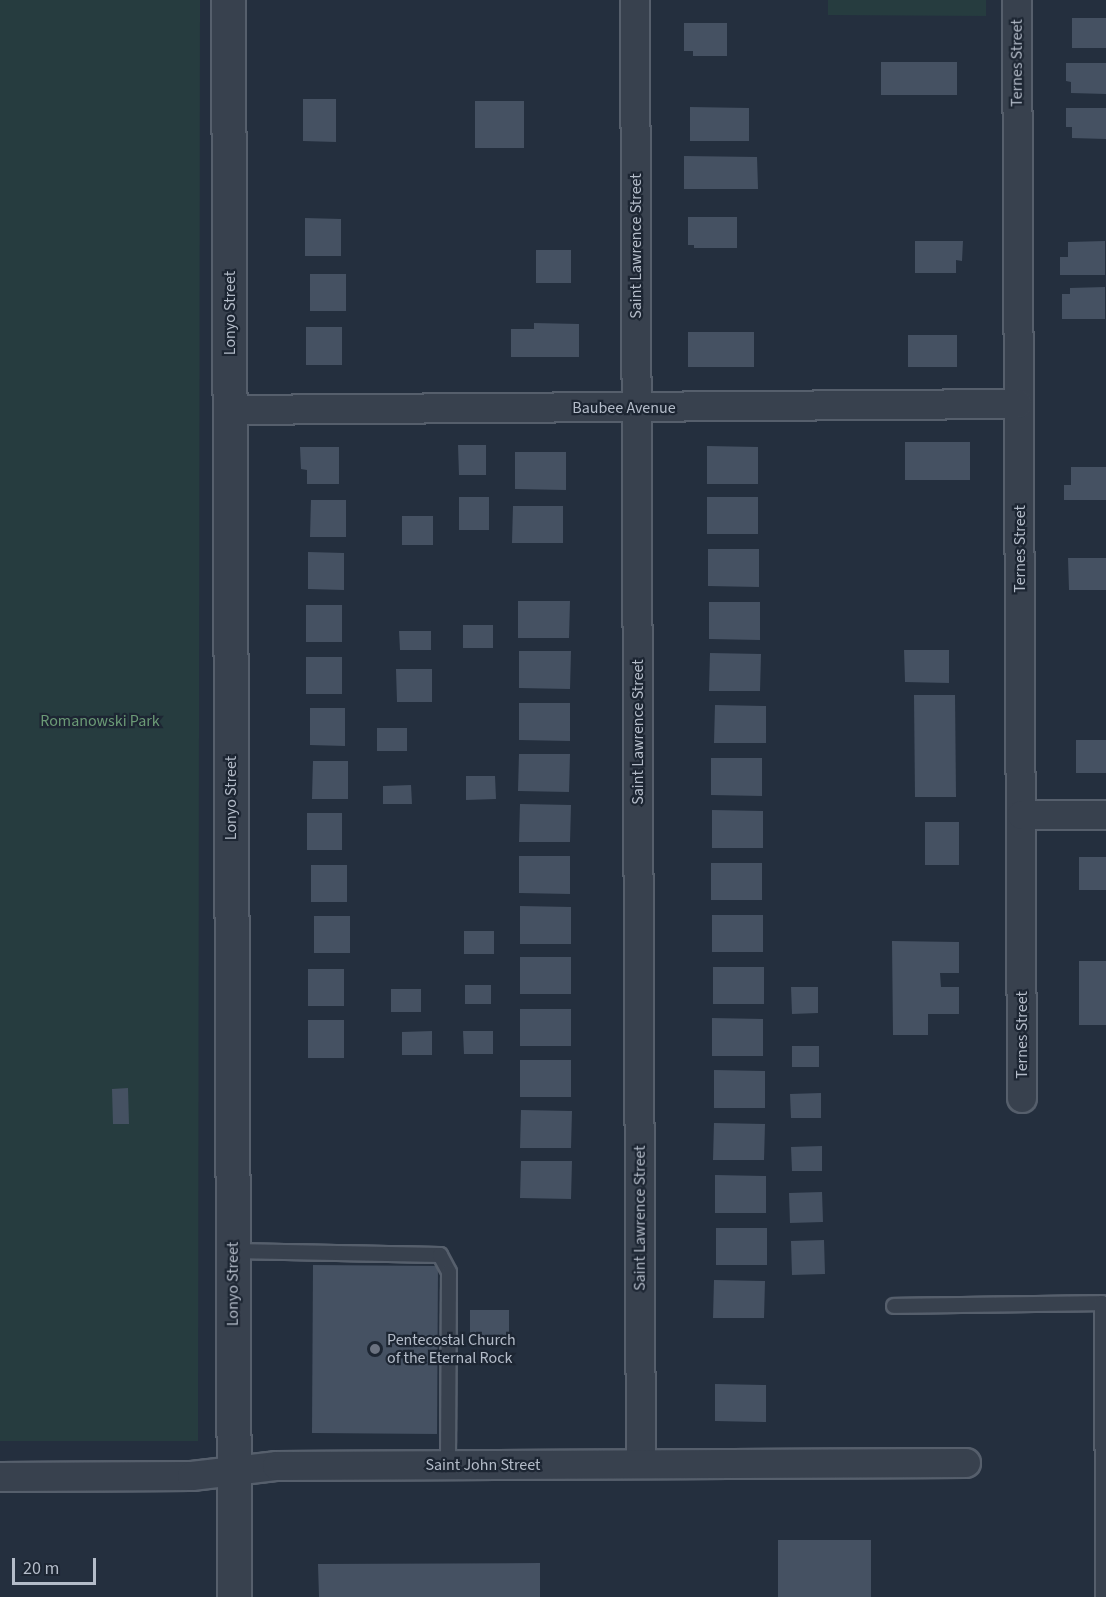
<!DOCTYPE html>
<style>
body{margin:0}
#map{position:relative;width:1106px;height:1597px;overflow:hidden;background:#242f3e;font-family:"Source Sans 3",sans-serif}
div>[style]{position:absolute}
.green>*{inset:0;background:#263c3f}
.building>*{inset:0;background:#455162}
.roads{filter:drop-shadow(2px 0 #565f6c) drop-shadow(-2px 0 #565f6c) drop-shadow(0 2px #565f6c) drop-shadow(0 -2px #565f6c)}
.service>*{height:14px;margin:-7px;padding:0 7px;transform-origin:7px;border-radius:7px;background:#38414e}
.minor>*{height:28px;margin:-14px;padding:0 14px;transform-origin:14px;border-radius:14px;background:#38414e}
.tertiary>*{height:33px;margin:-16.5px;padding:0 16.5px;transform-origin:16.5px;border-radius:16.5px;background:#38414e}
.dots>*{width:16px;height:16px;translate:-50% -50%;box-sizing:border-box;border:3px solid #1d2633;border-radius:50%}
span{translate:-50% -50%;white-space:nowrap;text-align:center;line-height:1.15;-webkit-text-stroke:4.5px #1d2633;paint-order:stroke}
.street-label{font-size:16px;color:#b4bcc9}
.park-label{font-size:16px;color:#6b9a76}
.poi-label{font-size:16px;color:#b4bcc9}
.left{translate:0 -50%;text-align:left}
.scale{position:absolute;left:12px;top:1558px;width:84px;height:27px;box-sizing:border-box;border:3px solid #b4bcc9;border-top:0;padding-left:8px;font-size:18px;line-height:21px;white-space:nowrap;color:#b4bcc9;-webkit-text-stroke:4px #1d2633;paint-order:stroke}
</style>
<div id="map">
<div class="green">
<i style="clip-path:polygon(0 0,200px 0,198px 1441px,0 1441px)"></i>
<i style="clip-path:polygon(828px 0,986px 0,986px 16px,828px 15px)"></i>
</div>
<div class="building">
<i style="clip-path:polygon(1072px 18px,1106px 18px,1106px 48px,1072px 48px)"></i>
<i style="clip-path:polygon(684px 23px,727px 23px,727px 56px,693px 56px,693px 51px,684px 51px)"></i>
<i style="clip-path:polygon(881px 62px,957px 62px,957px 95px,881px 95px)"></i>
<i style="clip-path:polygon(1066px 63px,1106px 63px,1106px 94px,1071px 93px,1071px 82px,1066px 81px)"></i>
<i style="clip-path:polygon(303px 99px,336px 99px,336px 142px,303px 141px)"></i>
<i style="clip-path:polygon(475px 101px,524px 101px,524px 148px,475px 148px)"></i>
<i style="clip-path:polygon(690px 107px,749px 108px,749px 141px,690px 141px)"></i>
<i style="clip-path:polygon(1066px 108px,1106px 108px,1106px 139px,1072px 138px,1072px 127px,1066px 127px)"></i>
<i style="clip-path:polygon(684px 156px,757px 157px,758px 189px,684px 189px)"></i>
<i style="clip-path:polygon(688px 217px,737px 217px,737px 248px,694px 248px,694px 245px,688px 245px)"></i>
<i style="clip-path:polygon(305px 218px,341px 219px,341px 256px,305px 256px)"></i>
<i style="clip-path:polygon(915px 241px,963px 241px,962px 261px,956px 260px,956px 273px,915px 273px)"></i>
<i style="clip-path:polygon(1105px 241px,1105px 275px,1060px 275px,1060px 257px,1068px 257px,1068px 242px)"></i>
<i style="clip-path:polygon(536px 250px,571px 250px,571px 283px,536px 283px)"></i>
<i style="clip-path:polygon(310px 274px,346px 274px,346px 311px,310px 311px)"></i>
<i style="clip-path:polygon(1105px 287px,1105px 319px,1062px 319px,1062px 294px,1070px 294px,1070px 288px)"></i>
<i style="clip-path:polygon(534px 323px,579px 324px,579px 357px,511px 357px,511px 329px,534px 329px)"></i>
<i style="clip-path:polygon(306px 327px,342px 327px,342px 365px,306px 365px)"></i>
<i style="clip-path:polygon(688px 332px,754px 332px,754px 367px,688px 367px)"></i>
<i style="clip-path:polygon(908px 335px,957px 335px,957px 367px,908px 367px)"></i>
<i style="clip-path:polygon(905px 442px,970px 442px,970px 480px,905px 480px)"></i>
<i style="clip-path:polygon(458px 445px,486px 445px,486px 475px,459px 475px)"></i>
<i style="clip-path:polygon(707px 446px,758px 447px,758px 484px,707px 484px)"></i>
<i style="clip-path:polygon(300px 447px,339px 447px,339px 484px,307px 484px,307px 470px,301px 469px)"></i>
<i style="clip-path:polygon(515px 452px,566px 452px,566px 490px,515px 489px)"></i>
<i style="clip-path:polygon(1071px 467px,1106px 467px,1106px 500px,1064px 500px,1064px 485px,1071px 485px)"></i>
<i style="clip-path:polygon(459px 497px,489px 497px,489px 530px,459px 530px)"></i>
<i style="clip-path:polygon(707px 497px,758px 497px,758px 534px,707px 534px)"></i>
<i style="clip-path:polygon(311px 500px,346px 500px,346px 537px,310px 537px)"></i>
<i style="clip-path:polygon(513px 506px,563px 506px,563px 543px,512px 543px)"></i>
<i style="clip-path:polygon(402px 516px,433px 516px,433px 545px,402px 545px)"></i>
<i style="clip-path:polygon(708px 549px,759px 549px,759px 587px,708px 586px)"></i>
<i style="clip-path:polygon(308px 552px,344px 553px,344px 590px,308px 589px)"></i>
<i style="clip-path:polygon(1068px 558px,1106px 558px,1106px 590px,1069px 590px)"></i>
<i style="clip-path:polygon(518px 601px,570px 601px,569px 638px,518px 638px)"></i>
<i style="clip-path:polygon(709px 602px,760px 602px,760px 640px,709px 639px)"></i>
<i style="clip-path:polygon(306px 605px,342px 605px,342px 642px,306px 642px)"></i>
<i style="clip-path:polygon(463px 625px,493px 625px,493px 648px,463px 648px)"></i>
<i style="clip-path:polygon(399px 631px,431px 631px,431px 650px,400px 650px)"></i>
<i style="clip-path:polygon(904px 650px,949px 650px,949px 683px,905px 682px)"></i>
<i style="clip-path:polygon(519px 651px,571px 651px,570px 689px,519px 688px)"></i>
<i style="clip-path:polygon(710px 653px,761px 654px,760px 691px,709px 691px)"></i>
<i style="clip-path:polygon(306px 657px,342px 657px,342px 694px,306px 694px)"></i>
<i style="clip-path:polygon(396px 669px,432px 669px,432px 702px,397px 702px)"></i>
<i style="clip-path:polygon(914px 695px,955px 695px,956px 797px,915px 797px)"></i>
<i style="clip-path:polygon(519px 703px,570px 703px,570px 741px,519px 740px)"></i>
<i style="clip-path:polygon(715px 705px,766px 706px,766px 743px,714px 743px)"></i>
<i style="clip-path:polygon(310px 708px,345px 708px,345px 746px,310px 745px)"></i>
<i style="clip-path:polygon(377px 728px,407px 728px,407px 751px,377px 751px)"></i>
<i style="clip-path:polygon(1076px 740px,1106px 740px,1106px 773px,1076px 773px)"></i>
<i style="clip-path:polygon(519px 754px,570px 754px,569px 792px,518px 791px)"></i>
<i style="clip-path:polygon(711px 758px,762px 758px,762px 796px,711px 795px)"></i>
<i style="clip-path:polygon(313px 761px,348px 761px,348px 799px,312px 799px)"></i>
<i style="clip-path:polygon(466px 776px,495px 776px,496px 799px,466px 800px)"></i>
<i style="clip-path:polygon(411px 785px,412px 804px,383px 804px,383px 786px)"></i>
<i style="clip-path:polygon(520px 804px,571px 805px,570px 842px,519px 842px)"></i>
<i style="clip-path:polygon(712px 810px,763px 811px,763px 848px,712px 848px)"></i>
<i style="clip-path:polygon(307px 813px,342px 813px,342px 850px,307px 850px)"></i>
<i style="clip-path:polygon(925px 822px,959px 822px,959px 865px,925px 865px)"></i>
<i style="clip-path:polygon(519px 856px,570px 856px,570px 894px,519px 893px)"></i>
<i style="clip-path:polygon(1079px 857px,1106px 857px,1106px 890px,1079px 890px)"></i>
<i style="clip-path:polygon(711px 863px,762px 863px,762px 900px,711px 900px)"></i>
<i style="clip-path:polygon(311px 865px,347px 865px,347px 902px,311px 902px)"></i>
<i style="clip-path:polygon(520px 906px,571px 907px,571px 944px,520px 944px)"></i>
<i style="clip-path:polygon(712px 915px,763px 915px,763px 952px,712px 952px)"></i>
<i style="clip-path:polygon(314px 916px,350px 916px,350px 953px,314px 953px)"></i>
<i style="clip-path:polygon(464px 931px,494px 931px,494px 954px,464px 954px)"></i>
<i style="clip-path:polygon(892px 941px,959px 942px,959px 973px,940px 973px,941px 987px,959px 987px,959px 1014px,928px 1014px,928px 1035px,893px 1035px)"></i>
<i style="clip-path:polygon(520px 957px,571px 957px,571px 994px,520px 994px)"></i>
<i style="clip-path:polygon(1079px 961px,1106px 961px,1106px 1025px,1079px 1025px)"></i>
<i style="clip-path:polygon(713px 967px,764px 967px,764px 1004px,713px 1004px)"></i>
<i style="clip-path:polygon(308px 969px,344px 969px,344px 1006px,308px 1006px)"></i>
<i style="clip-path:polygon(465px 985px,491px 985px,491px 1004px,465px 1004px)"></i>
<i style="clip-path:polygon(791px 987px,818px 987px,818px 1013px,792px 1014px)"></i>
<i style="clip-path:polygon(391px 989px,421px 989px,421px 1012px,391px 1012px)"></i>
<i style="clip-path:polygon(520px 1009px,571px 1009px,571px 1046px,520px 1046px)"></i>
<i style="clip-path:polygon(712px 1018px,763px 1019px,763px 1056px,712px 1056px)"></i>
<i style="clip-path:polygon(308px 1020px,344px 1020px,344px 1058px,308px 1058px)"></i>
<i style="clip-path:polygon(432px 1031px,432px 1055px,402px 1055px,402px 1032px)"></i>
<i style="clip-path:polygon(463px 1031px,493px 1031px,493px 1054px,464px 1054px)"></i>
<i style="clip-path:polygon(792px 1046px,819px 1046px,819px 1067px,792px 1067px)"></i>
<i style="clip-path:polygon(520px 1060px,571px 1060px,571px 1097px,520px 1097px)"></i>
<i style="clip-path:polygon(714px 1070px,765px 1071px,765px 1108px,714px 1108px)"></i>
<i style="clip-path:polygon(128px 1088px,129px 1124px,113px 1124px,112px 1089px)"></i>
<i style="clip-path:polygon(821px 1093px,821px 1118px,791px 1118px,790px 1094px)"></i>
<i style="clip-path:polygon(521px 1110px,572px 1111px,571px 1148px,520px 1148px)"></i>
<i style="clip-path:polygon(714px 1123px,765px 1124px,764px 1160px,713px 1160px)"></i>
<i style="clip-path:polygon(822px 1146px,822px 1171px,792px 1171px,791px 1147px)"></i>
<i style="clip-path:polygon(521px 1161px,572px 1161px,571px 1199px,520px 1198px)"></i>
<i style="clip-path:polygon(715px 1175px,766px 1176px,766px 1213px,715px 1213px)"></i>
<i style="clip-path:polygon(822px 1192px,823px 1222px,790px 1223px,789px 1193px)"></i>
<i style="clip-path:polygon(716px 1228px,767px 1228px,767px 1265px,716px 1265px)"></i>
<i style="clip-path:polygon(824px 1240px,825px 1274px,792px 1275px,791px 1241px)"></i>
<i style="clip-path:polygon(313px 1265px,438px 1266px,437px 1434px,312px 1433px)"></i>
<i style="clip-path:polygon(714px 1280px,765px 1281px,764px 1318px,713px 1318px)"></i>
<i style="clip-path:polygon(470px 1310px,509px 1310px,509px 1337px,470px 1337px)"></i>
<i style="clip-path:polygon(715px 1384px,766px 1385px,766px 1422px,715px 1421px)"></i>
<i style="clip-path:polygon(778px 1540px,871px 1540px,871px 1597px,778px 1597px)"></i>
<i style="clip-path:polygon(540px 1563px,540px 1597px,319px 1597px,318px 1564px)"></i>
</div>
<div class="roads">
<div class="service">
<i style="left:233px;top:1251px;width:207px;rotate:1.1deg"></i>
<i style="left:440px;top:1255px;width:19px;rotate:62deg"></i>
<i style="left:449px;top:1272px;width:193px;rotate:90.3deg"></i>
<i style="left:894px;top:1306px;width:208px;rotate:-0.8deg"></i>
<i style="left:1102px;top:1303px;width:294px;rotate:89.8deg"></i>
</div>
<div class="minor">
<i style="left:635px;top:0;width:1463px;rotate:89.77deg"></i>
<i style="left:1017px;top:0;width:1098px;rotate:89.74deg"></i>
<i style="left:230px;top:410px;width:788px;rotate:-0.44deg"></i>
<i style="left:1022px;top:815px;width:84px"></i>
<i style="left:0;top:1477px;width:192px;rotate:-0.3deg"></i>
<i style="left:192px;top:1476px;width:86px;rotate:-6.7deg"></i>
<i style="left:277px;top:1466px;width:689px;rotate:-0.25deg"></i>
</div>
<div class="tertiary">
<i style="left:228px;top:0;width:1597px;rotate:89.78deg"></i>
</div>
</div>
<div class="dots">
<i style="left:375px;top:1349px;background:#6b7280"></i>
</div>
<div class="street-label">
<span style="left:1017px;top:63px;rotate:-90deg">Ternes Street</span>
<span style="left:636px;top:246px;rotate:-90deg">Saint Lawrence Street</span>
<span style="left:230px;top:313px;rotate:-90deg">Lonyo Street</span>
<span style="left:624px;top:408px">Baubee Avenue</span>
<span style="left:1020px;top:549px;rotate:-90deg">Ternes Street</span>
<span style="left:638px;top:732px;rotate:-90deg">Saint Lawrence Street</span>
<span style="left:231px;top:798px;rotate:-90deg">Lonyo Street</span>
<span style="left:1022px;top:1035px;rotate:-90deg">Ternes Street</span>
<span style="left:640px;top:1218px;rotate:-90deg">Saint Lawrence Street</span>
<span style="left:233px;top:1284px;rotate:-90deg">Lonyo Street</span>
<span style="left:483px;top:1465px">Saint John Street</span>
</div>
<div class="park-label">
<span style="left:100px;top:721px">Romanowski Park</span>
</div>
<div class="poi-label">
<span class="left" style="left:387px;top:1349px">Pentecostal Church<br>of the Eternal Rock</span>
</div>
<div class="scale">20 m</div>
</div>
